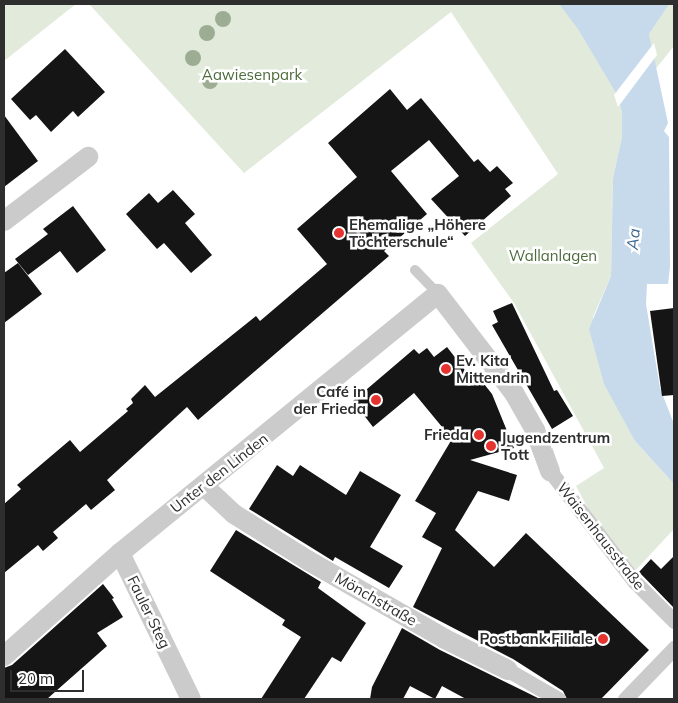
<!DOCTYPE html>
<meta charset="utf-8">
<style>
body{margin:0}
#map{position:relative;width:678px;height:703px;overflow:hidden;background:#fff;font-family:Mulish,sans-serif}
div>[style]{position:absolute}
.green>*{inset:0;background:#e2ebdb}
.water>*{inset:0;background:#c7daeb}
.pier>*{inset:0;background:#fff}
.building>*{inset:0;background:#151515}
.service>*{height:10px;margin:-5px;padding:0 5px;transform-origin:5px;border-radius:5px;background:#cbcbcb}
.pedestrian>*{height:15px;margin:-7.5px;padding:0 7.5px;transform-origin:7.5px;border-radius:7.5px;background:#cbcbcb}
.minor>*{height:20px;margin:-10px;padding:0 10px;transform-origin:10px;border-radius:10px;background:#cbcbcb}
.trees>*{width:16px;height:16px;margin:-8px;border-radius:50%;background:#9dad93}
.dots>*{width:14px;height:14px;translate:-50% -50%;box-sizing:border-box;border:2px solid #fff;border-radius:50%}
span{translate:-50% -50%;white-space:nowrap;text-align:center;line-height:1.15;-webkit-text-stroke:5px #fff;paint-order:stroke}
.park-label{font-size:15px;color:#4c6a3b}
.poi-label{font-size:15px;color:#2e2e2e;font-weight:700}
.left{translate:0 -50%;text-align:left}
.right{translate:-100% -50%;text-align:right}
.street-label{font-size:15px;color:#2e2e2e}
.water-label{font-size:16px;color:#3c6790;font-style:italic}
.frame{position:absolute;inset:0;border:5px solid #2e2e2e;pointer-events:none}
.scale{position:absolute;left:10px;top:670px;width:74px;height:22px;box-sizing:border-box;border:2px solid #2e2e2e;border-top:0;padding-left:6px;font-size:15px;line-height:18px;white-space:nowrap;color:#2e2e2e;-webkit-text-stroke:4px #fff;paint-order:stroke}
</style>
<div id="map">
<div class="green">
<i style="clip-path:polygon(4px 4px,76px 4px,4px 61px)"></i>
<i style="clip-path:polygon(89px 4px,674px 4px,674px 46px,622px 111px,622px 137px,613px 178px,611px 276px,593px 317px,635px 441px,674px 484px,674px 529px,634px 572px,591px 514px,576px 486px,604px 468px,514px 303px,471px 243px,558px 174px,451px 12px,244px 173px)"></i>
</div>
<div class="water">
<i style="clip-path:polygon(559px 4px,669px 4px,649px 34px,668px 123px,664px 131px,669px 137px,670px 267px,668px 284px,647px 284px,646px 304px,660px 388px,674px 424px,674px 484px,635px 441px,604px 384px,589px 329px,611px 276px,613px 178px,622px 137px,622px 111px,616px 93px,578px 29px)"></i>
</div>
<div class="pier">
<i style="clip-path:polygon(654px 43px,657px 55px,618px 107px,614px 95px)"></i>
</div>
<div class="building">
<i style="clip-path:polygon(65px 49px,105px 92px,78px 117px,73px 111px,51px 132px,36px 115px,30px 120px,11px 99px)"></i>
<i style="clip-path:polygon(390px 89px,407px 110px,421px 98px,474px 162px,478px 159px,490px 172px,497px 166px,513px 183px,505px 189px,511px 196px,465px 236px,431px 199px,459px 176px,429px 140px,391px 171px,427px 214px,384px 251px,389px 256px,198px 420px,187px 407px,107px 480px,115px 490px,91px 510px,86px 504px,53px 532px,58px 538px,43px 551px,38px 545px,4px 573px,4px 504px,21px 489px,17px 485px,70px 440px,80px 452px,128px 411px,126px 409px,133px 403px,131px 399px,145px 385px,155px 397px,256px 316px,260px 321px,327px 264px,297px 229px,357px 177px,328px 143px)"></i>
<i style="clip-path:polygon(4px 115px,38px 161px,4px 187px)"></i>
<i style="clip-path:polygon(173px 190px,195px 214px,185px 223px,212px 255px,191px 273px,164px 243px,157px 249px,126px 214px,149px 193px,158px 203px)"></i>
<i style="clip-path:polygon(73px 206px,106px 250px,77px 273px,60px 251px,28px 275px,15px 259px,48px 234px,43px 229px)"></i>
<i style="clip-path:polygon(18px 263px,42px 294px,4px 323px,4px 273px)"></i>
<i style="clip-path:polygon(512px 303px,554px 391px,557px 390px,573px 416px,552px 429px,492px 325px,498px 322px,493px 311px)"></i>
<i style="clip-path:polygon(674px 308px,674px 395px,662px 396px,650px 311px)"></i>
<i style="clip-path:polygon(447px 347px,468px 374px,473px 370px,492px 394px,514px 448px,470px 460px,517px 475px,509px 501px,478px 491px,455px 530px,494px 567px,526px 533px,649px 650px,601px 699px,567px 699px,563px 691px,513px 659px,413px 607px,442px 548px,422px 537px,436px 513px,415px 501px,452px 439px,414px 393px,373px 427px,353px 401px,414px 349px,419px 354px,427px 348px,434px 357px)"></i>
<i style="clip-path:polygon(277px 465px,293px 476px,300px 465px,346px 495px,360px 471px,401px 495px,370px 547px,403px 566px,389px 588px,335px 557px,333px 561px,249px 509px)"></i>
<i style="clip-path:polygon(236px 530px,321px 582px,318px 588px,366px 623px,341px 662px,332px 657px,304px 699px,261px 699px,301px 637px,282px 625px,285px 620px,210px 571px)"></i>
<i style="clip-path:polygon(674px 556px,674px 608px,639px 572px,651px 559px,661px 569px)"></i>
<i style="clip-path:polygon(103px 584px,114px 598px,112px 599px,123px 617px,97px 633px,107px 646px,47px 699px,4px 699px,4px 668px,12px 665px)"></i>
<i style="clip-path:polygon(402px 628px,440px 650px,540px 699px,466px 699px,442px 686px,435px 699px,410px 686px,403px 699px,370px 699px,372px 687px)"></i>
</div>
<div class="service">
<i style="left:415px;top:270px;width:33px;rotate:46deg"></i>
</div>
<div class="pedestrian">
<i style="left:550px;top:471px;width:138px;rotate:52.6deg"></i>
<i style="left:634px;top:581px;width:57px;rotate:45deg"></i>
<i style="left:508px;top:670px;width:58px;rotate:30.1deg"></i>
<i style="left:625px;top:699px;width:71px;rotate:-46.1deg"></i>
</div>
<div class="minor">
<i style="left:4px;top:221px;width:106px;rotate:-37.3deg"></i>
<i style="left:204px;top:486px;width:41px;rotate:43deg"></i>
<i style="left:234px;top:514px;width:89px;rotate:32.1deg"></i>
<i style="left:309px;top:561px;width:157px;rotate:29.8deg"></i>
<i style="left:445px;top:639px;width:70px;rotate:26.2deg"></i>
<i style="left:120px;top:553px;width:162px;rotate:64.1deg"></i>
<i style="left:4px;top:656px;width:155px;rotate:-41.6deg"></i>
<i style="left:120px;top:553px;width:410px;rotate:-39.2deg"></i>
<i style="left:438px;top:294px;width:125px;rotate:52.5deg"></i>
<i style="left:514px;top:393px;width:43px;rotate:60.4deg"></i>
<i style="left:535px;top:430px;width:44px;rotate:69.9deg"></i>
</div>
<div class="trees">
<i style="left:223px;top:19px"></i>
<i style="left:207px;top:33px"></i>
<i style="left:193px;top:58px"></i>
<i style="left:210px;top:81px"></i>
</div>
<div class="dots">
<i style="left:339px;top:233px;background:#e5342f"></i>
<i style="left:446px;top:369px;background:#e5342f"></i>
<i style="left:376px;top:400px;background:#e5342f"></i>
<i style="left:479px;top:435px;background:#e5342f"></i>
<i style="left:491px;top:446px;background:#e5342f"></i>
<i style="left:603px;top:639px;background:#e5342f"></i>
</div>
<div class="park-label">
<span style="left:252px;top:75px">Aawiesenpark</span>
<span style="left:553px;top:256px">Wallanlagen</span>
</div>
<div class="poi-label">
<span class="left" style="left:349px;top:233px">Ehemalige „Höhere<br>Töchterschule“</span>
<span class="left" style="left:456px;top:369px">Ev. Kita<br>Mittendrin</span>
<span class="right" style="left:366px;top:400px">Café in<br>der Frieda</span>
<span class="right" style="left:469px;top:435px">Frieda</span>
<span class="left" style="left:501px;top:446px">Jugendzentrum<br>Tott</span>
<span class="right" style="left:593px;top:639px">Postbank Filiale</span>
</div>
<div class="street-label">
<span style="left:219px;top:473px;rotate:-38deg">Unter den Linden</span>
<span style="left:601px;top:536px;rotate:52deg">Waisenhausstraße</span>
<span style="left:376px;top:599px;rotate:30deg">Mönchstraße</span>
<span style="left:149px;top:612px;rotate:64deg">Fauler Steg</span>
</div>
<div class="water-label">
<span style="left:633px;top:239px;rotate:-85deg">Aa</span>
</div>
<div class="frame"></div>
<div class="scale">20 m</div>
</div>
